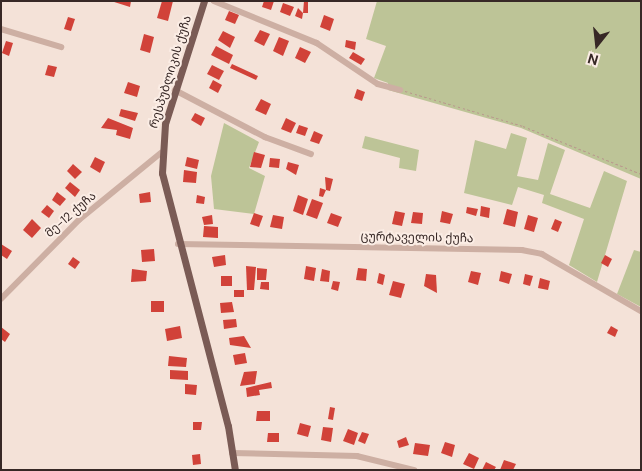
<!DOCTYPE html>
<meta charset="utf-8">
<style>
body{margin:0}
#map{position:relative;width:642px;height:471px;overflow:hidden;background:#f4e2d8;font-family:"DM Sans","Noto Sans Georgian",sans-serif}
div>[style]{position:absolute}
.green>*{inset:0;background:#bdc497}
.building>*{inset:0;background:#d14239}
.path>*{height:1px;margin-top:-0.5px;transform-origin:0;background:repeating-linear-gradient(90deg,#b9988d 0 2.5px,transparent 0 5px)}
.minor>*{height:5.5px;margin:-2.75px;padding:0 2.75px;transform-origin:2.75px;border-radius:2.75px;background:#cdafa3}
.major>*{height:7px;margin:-3.5px;padding:0 3.5px;transform-origin:3.5px;border-radius:3.5px;background:#7a5b55}
span{translate:-50% -50%;white-space:nowrap;text-align:center;line-height:1.15;-webkit-text-stroke:4px #fbede5;paint-order:stroke}
.street-label{font-size:12px;color:#372826}
.frame{position:absolute;inset:0;border:2px solid #372826;pointer-events:none}
.north{position:absolute;left:572px;top:20px;width:50px;height:50px;-webkit-text-stroke:4px #fbede5;paint-order:stroke;rotate:196deg;font-size:14px;font-weight:700;line-height:20px;text-align:center;color:#372826}
.north::after{content:'';display:block;margin:auto;width:18px;height:22px;background:#372826;clip-path:polygon(50% 0,100% 100%,50% 72%,0 100%)}
</style>
<div id="map">
<div class="green">
<i style="clip-path:polygon(377px 1px,641px 1px,641px 179px,521px 128px,388px 90px,388px 83px,374px 78px,386px 46px,366px 39px)"></i>
<i style="clip-path:polygon(224px 123px,259px 142px,249px 168px,265px 176px,254px 214px,214px 209px,211px 176px)"></i>
<i style="clip-path:polygon(511px 133px,527px 138px,517px 176px,538px 180px,548px 143px,565px 150px,550px 194px,590px 208px,604px 171px,627px 181px,597px 282px,569px 265px,584px 219px,542px 203px,544px 195px,518px 187px,512px 205px,464px 193px,475px 140px,506px 149px)"></i>
<i style="clip-path:polygon(365px 136px,419px 150px,416px 171px,399px 168px,400px 158px,362px 148px)"></i>
<i style="clip-path:polygon(634px 250px,641px 252px,641px 307px,617px 294px)"></i>
</div>
<div class="building">
<i style="clip-path:polygon(111px 1px,131px 1px,130px 7px)"></i>
<i style="clip-path:polygon(162px 1px,173px 1px,168px 21px,157px 18px)"></i>
<i style="clip-path:polygon(264px 1px,274px 1px,271px 10px,262px 7px)"></i>
<i style="clip-path:polygon(304px 1px,308px 1px,308px 13px,303px 13px,302px 19px,295px 16px,298px 8px,303px 13px)"></i>
<i style="clip-path:polygon(283px 3px,294px 7px,290px 16px,280px 12px)"></i>
<i style="clip-path:polygon(229px 11px,239px 15px,235px 24px,225px 20px)"></i>
<i style="clip-path:polygon(324px 15px,334px 19px,330px 31px,320px 27px)"></i>
<i style="clip-path:polygon(68px 17px,75px 19px,71px 31px,64px 29px)"></i>
<i style="clip-path:polygon(260px 30px,270px 34px,264px 46px,254px 41px)"></i>
<i style="clip-path:polygon(223px 31px,235px 37px,230px 48px,218px 40px)"></i>
<i style="clip-path:polygon(144px 34px,154px 37px,150px 53px,140px 50px)"></i>
<i style="clip-path:polygon(279px 37px,289px 41px,283px 56px,273px 51px)"></i>
<i style="clip-path:polygon(346px 40px,356px 42px,355px 50px,345px 47px)"></i>
<i style="clip-path:polygon(6px 41px,13px 43px,9px 56px,2px 53px)"></i>
<i style="clip-path:polygon(216px 46px,233px 55px,229px 64px,211px 55px)"></i>
<i style="clip-path:polygon(300px 47px,311px 52px,305px 63px,295px 58px)"></i>
<i style="clip-path:polygon(353px 52px,365px 59px,361px 65px,349px 58px)"></i>
<i style="clip-path:polygon(232px 64px,258px 76px,256px 80px,230px 68px)"></i>
<i style="clip-path:polygon(48px 65px,57px 67px,54px 77px,45px 75px)"></i>
<i style="clip-path:polygon(212px 65px,224px 71px,219px 80px,207px 74px)"></i>
<i style="clip-path:polygon(213px 80px,222px 85px,218px 93px,209px 88px)"></i>
<i style="clip-path:polygon(128px 82px,140px 86px,137px 97px,124px 93px)"></i>
<i style="clip-path:polygon(357px 89px,365px 92px,362px 101px,354px 98px)"></i>
<i style="clip-path:polygon(261px 99px,271px 104px,266px 115px,255px 110px)"></i>
<i style="clip-path:polygon(121px 109px,138px 113px,135px 121px,119px 116px)"></i>
<i style="clip-path:polygon(195px 113px,205px 118px,201px 126px,191px 120px)"></i>
<i style="clip-path:polygon(108px 118px,133px 128px,130px 139px,116px 135px,117px 130px,101px 128px)"></i>
<i style="clip-path:polygon(286px 118px,296px 123px,291px 133px,281px 129px)"></i>
<i style="clip-path:polygon(299px 125px,308px 128px,305px 136px,296px 133px)"></i>
<i style="clip-path:polygon(314px 131px,323px 135px,319px 144px,310px 141px)"></i>
<i style="clip-path:polygon(254px 152px,265px 155px,261px 168px,250px 167px)"></i>
<i style="clip-path:polygon(95px 157px,105px 162px,100px 173px,90px 167px)"></i>
<i style="clip-path:polygon(187px 157px,199px 160px,197px 169px,185px 166px)"></i>
<i style="clip-path:polygon(270px 158px,280px 159px,279px 168px,269px 167px)"></i>
<i style="clip-path:polygon(288px 162px,299px 165px,296px 175px,286px 169px)"></i>
<i style="clip-path:polygon(73px 164px,82px 172px,75px 179px,67px 171px)"></i>
<i style="clip-path:polygon(184px 170px,197px 172px,196px 183px,183px 182px)"></i>
<i style="clip-path:polygon(325px 177px,333px 179px,330px 191px,326px 190px,323px 197px,319px 196px,320px 188px,326px 190px)"></i>
<i style="clip-path:polygon(70px 182px,80px 190px,75px 197px,65px 188px)"></i>
<i style="clip-path:polygon(57px 192px,66px 199px,60px 206px,52px 200px)"></i>
<i style="clip-path:polygon(150px 192px,151px 202px,140px 203px,139px 194px)"></i>
<i style="clip-path:polygon(197px 195px,205px 197px,204px 204px,196px 203px)"></i>
<i style="clip-path:polygon(298px 195px,308px 199px,303px 215px,293px 211px)"></i>
<i style="clip-path:polygon(312px 199px,323px 203px,317px 219px,306px 215px)"></i>
<i style="clip-path:polygon(47px 205px,54px 211px,49px 218px,41px 212px)"></i>
<i style="clip-path:polygon(481px 206px,490px 208px,489px 218px,480px 216px)"></i>
<i style="clip-path:polygon(467px 207px,478px 209px,476px 216px,466px 213px)"></i>
<i style="clip-path:polygon(507px 209px,518px 212px,515px 227px,503px 224px)"></i>
<i style="clip-path:polygon(395px 211px,405px 213px,402px 226px,392px 224px)"></i>
<i style="clip-path:polygon(442px 211px,453px 214px,450px 224px,440px 222px)"></i>
<i style="clip-path:polygon(413px 212px,423px 213px,422px 224px,411px 223px)"></i>
<i style="clip-path:polygon(254px 213px,263px 216px,259px 227px,250px 224px)"></i>
<i style="clip-path:polygon(331px 213px,342px 217px,338px 227px,327px 223px)"></i>
<i style="clip-path:polygon(212px 215px,213px 224px,204px 225px,202px 217px)"></i>
<i style="clip-path:polygon(273px 215px,284px 217px,282px 229px,270px 227px)"></i>
<i style="clip-path:polygon(528px 215px,538px 218px,534px 232px,524px 229px)"></i>
<i style="clip-path:polygon(32px 219px,41px 228px,32px 238px,23px 230px)"></i>
<i style="clip-path:polygon(555px 219px,562px 222px,558px 232px,551px 229px)"></i>
<i style="clip-path:polygon(204px 226px,218px 227px,218px 238px,203px 237px)"></i>
<i style="clip-path:polygon(1px 244px,12px 251px,7px 259px,1px 255px)"></i>
<i style="clip-path:polygon(154px 249px,155px 261px,142px 262px,141px 250px)"></i>
<i style="clip-path:polygon(225px 255px,226px 265px,214px 267px,212px 257px)"></i>
<i style="clip-path:polygon(605px 255px,612px 259px,608px 267px,601px 263px)"></i>
<i style="clip-path:polygon(73px 257px,80px 262px,75px 269px,68px 264px)"></i>
<i style="clip-path:polygon(246px 266px,256px 267px,254px 290px,247px 290px)"></i>
<i style="clip-path:polygon(306px 266px,316px 268px,314px 281px,304px 279px)"></i>
<i style="clip-path:polygon(257px 268px,267px 269px,266px 280px,257px 280px)"></i>
<i style="clip-path:polygon(358px 268px,367px 269px,366px 281px,356px 280px)"></i>
<i style="clip-path:polygon(132px 269px,147px 271px,146px 281px,131px 282px)"></i>
<i style="clip-path:polygon(322px 269px,330px 271px,329px 282px,320px 281px)"></i>
<i style="clip-path:polygon(471px 271px,481px 273px,478px 285px,468px 282px)"></i>
<i style="clip-path:polygon(501px 271px,512px 274px,509px 284px,499px 281px)"></i>
<i style="clip-path:polygon(379px 273px,385px 275px,383px 285px,377px 283px)"></i>
<i style="clip-path:polygon(426px 274px,436px 275px,437px 293px,424px 286px)"></i>
<i style="clip-path:polygon(525px 274px,533px 276px,530px 286px,523px 284px)"></i>
<i style="clip-path:polygon(221px 276px,232px 276px,232px 286px,221px 286px)"></i>
<i style="clip-path:polygon(540px 278px,550px 281px,548px 290px,538px 288px)"></i>
<i style="clip-path:polygon(333px 281px,340px 282px,338px 291px,331px 289px)"></i>
<i style="clip-path:polygon(393px 281px,405px 284px,401px 298px,389px 295px)"></i>
<i style="clip-path:polygon(261px 282px,269px 282px,269px 290px,260px 289px)"></i>
<i style="clip-path:polygon(234px 290px,244px 290px,244px 297px,234px 297px)"></i>
<i style="clip-path:polygon(151px 301px,164px 301px,164px 312px,151px 312px)"></i>
<i style="clip-path:polygon(232px 302px,234px 312px,221px 313px,220px 303px)"></i>
<i style="clip-path:polygon(236px 319px,237px 327px,224px 329px,223px 320px)"></i>
<i style="clip-path:polygon(180px 326px,182px 338px,167px 341px,165px 329px)"></i>
<i style="clip-path:polygon(611px 326px,618px 330px,615px 337px,607px 333px)"></i>
<i style="clip-path:polygon(1px 327px,10px 334px,5px 342px,1px 339px)"></i>
<i style="clip-path:polygon(244px 336px,251px 348px,230px 345px,229px 338px)"></i>
<i style="clip-path:polygon(245px 353px,247px 363px,235px 365px,233px 355px)"></i>
<i style="clip-path:polygon(169px 356px,187px 358px,186px 367px,168px 366px)"></i>
<i style="clip-path:polygon(170px 370px,188px 371px,188px 380px,170px 379px)"></i>
<i style="clip-path:polygon(257px 371px,255px 384px,240px 386px,244px 372px)"></i>
<i style="clip-path:polygon(271px 382px,272px 388px,259px 390px,260px 395px,247px 397px,246px 388px)"></i>
<i style="clip-path:polygon(185px 384px,197px 385px,196px 395px,185px 394px)"></i>
<i style="clip-path:polygon(330px 407px,335px 408px,333px 420px,328px 419px)"></i>
<i style="clip-path:polygon(257px 411px,270px 411px,270px 421px,256px 421px)"></i>
<i style="clip-path:polygon(193px 422px,202px 422px,201px 430px,193px 430px)"></i>
<i style="clip-path:polygon(300px 423px,311px 426px,308px 437px,297px 434px)"></i>
<i style="clip-path:polygon(323px 427px,333px 428px,331px 442px,321px 440px)"></i>
<i style="clip-path:polygon(348px 429px,358px 433px,354px 445px,343px 441px)"></i>
<i style="clip-path:polygon(362px 432px,369px 434px,365px 444px,358px 441px)"></i>
<i style="clip-path:polygon(268px 433px,279px 433px,279px 442px,267px 442px)"></i>
<i style="clip-path:polygon(406px 437px,409px 445px,399px 448px,397px 441px)"></i>
<i style="clip-path:polygon(445px 442px,455px 445px,452px 457px,441px 453px)"></i>
<i style="clip-path:polygon(415px 443px,430px 445px,428px 456px,413px 454px)"></i>
<i style="clip-path:polygon(469px 453px,479px 458px,474px 469px,463px 464px)"></i>
<i style="clip-path:polygon(200px 454px,201px 464px,193px 465px,192px 455px)"></i>
<i style="clip-path:polygon(504px 460px,516px 464px,513px 470px,500px 470px)"></i>
<i style="clip-path:polygon(486px 462px,496px 467px,494px 470px,482px 470px)"></i>
</div>
<div class="path">
<i style="left:405px;top:91px;width:123px;rotate:16.5deg"></i>
<i style="left:523px;top:126px;width:127px;rotate:22.1deg"></i>
</div>
<div class="minor">
<i style="left:214px;top:1px;width:111px;rotate:22.2deg"></i>
<i style="left:317px;top:43px;width:73px;rotate:33.9deg"></i>
<i style="left:378px;top:84px;width:23px;rotate:15deg"></i>
<i style="left:1px;top:29px;width:63px;rotate:16.7deg"></i>
<i style="left:175px;top:90px;width:102px;rotate:27.6deg"></i>
<i style="left:265px;top:137px;width:49px;rotate:20.3deg"></i>
<i style="left:178px;top:244px;width:344px;rotate:1deg"></i>
<i style="left:522px;top:250px;width:20px;rotate:11deg"></i>
<i style="left:542px;top:254px;width:114px;rotate:29.9deg"></i>
<i style="left:1px;top:299px;width:111px;rotate:-45.4deg"></i>
<i style="left:79px;top:220px;width:106px;rotate:-39.3deg"></i>
<i style="left:232px;top:453px;width:125px;rotate:1.4deg"></i>
<i style="left:357px;top:456px;width:59px;rotate:13.8deg"></i>
</div>
<div class="major">
<i style="left:204px;top:1px;width:129px;rotate:107.6deg"></i>
<i style="left:165px;top:124px;width:49px;rotate:93.5deg"></i>
<i style="left:162px;top:173px;width:261px;rotate:75.4deg"></i>
<i style="left:228px;top:426px;width:45px;rotate:81deg"></i>
</div>
<div class="street-label">
<span style="left:171px;top:72px;rotate:-73deg">რესპუბლიკის ქუჩა</span>
<span style="left:71px;top:215px;rotate:-41deg">მე-12 ქუჩა</span>
<span style="left:417px;top:238px;rotate:1deg">ცურტაველის ქუჩა</span>
</div>
<div class="frame"></div>
<div class="north">N</div>
</div>
